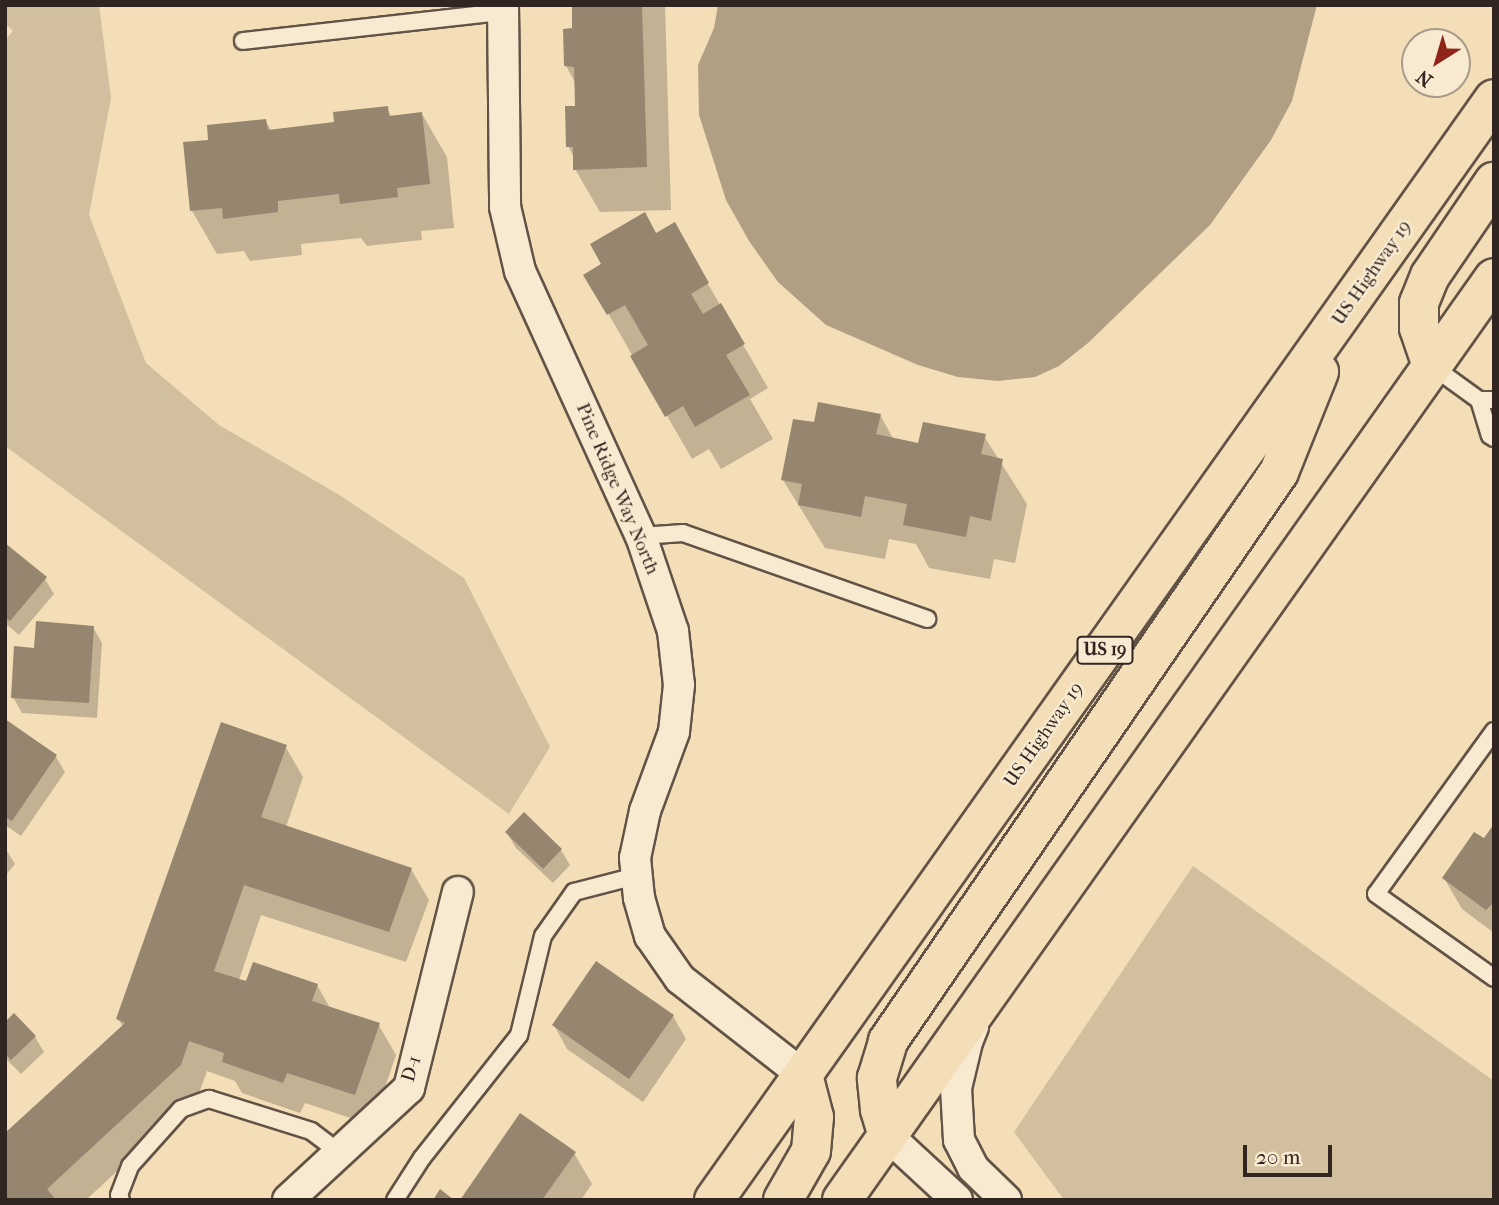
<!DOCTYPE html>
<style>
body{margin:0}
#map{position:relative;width:1499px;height:1205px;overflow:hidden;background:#f3deb7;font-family:"IM FELL French Canon",serif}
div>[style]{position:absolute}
.green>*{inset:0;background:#d2bf9e}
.water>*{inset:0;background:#b19f84}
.shadow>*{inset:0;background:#0003}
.building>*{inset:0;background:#96856f}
.roads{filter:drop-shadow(2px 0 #625346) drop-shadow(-2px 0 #625346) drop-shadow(0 2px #625346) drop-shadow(0 -2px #625346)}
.service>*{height:16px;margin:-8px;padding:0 8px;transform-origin:8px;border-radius:8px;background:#f7ead0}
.minor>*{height:30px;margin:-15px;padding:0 15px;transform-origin:15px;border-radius:15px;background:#f7ead0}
.trunk>*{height:38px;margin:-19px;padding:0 19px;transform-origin:19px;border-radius:19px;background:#f3deb7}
span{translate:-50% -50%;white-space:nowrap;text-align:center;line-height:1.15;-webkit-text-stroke:5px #f7ead0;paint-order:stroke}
.shield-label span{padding:2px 5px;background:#f7ead0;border:2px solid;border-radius:5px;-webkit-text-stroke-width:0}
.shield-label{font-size:18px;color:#312521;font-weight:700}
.street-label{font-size:19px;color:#312521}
.frame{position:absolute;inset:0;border:7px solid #312521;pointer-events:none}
.north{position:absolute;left:1401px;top:28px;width:70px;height:70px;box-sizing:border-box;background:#f7ead0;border:2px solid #a89b8a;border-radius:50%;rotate:217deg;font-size:19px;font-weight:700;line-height:28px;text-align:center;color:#312521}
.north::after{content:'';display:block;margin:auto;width:24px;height:32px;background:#8f2418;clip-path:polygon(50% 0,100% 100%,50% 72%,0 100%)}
.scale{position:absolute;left:1243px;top:1145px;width:89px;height:32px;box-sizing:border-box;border:4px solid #312521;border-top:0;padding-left:9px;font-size:21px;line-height:24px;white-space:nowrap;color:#312521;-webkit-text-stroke:5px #f7ead0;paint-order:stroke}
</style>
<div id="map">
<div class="green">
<i style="clip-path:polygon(5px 5px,99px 5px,111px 98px,89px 215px,146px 363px,219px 425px,341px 496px,464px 578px,550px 747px,509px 814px,5px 446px,5px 40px,13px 31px,5px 23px)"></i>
<i style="clip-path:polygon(1193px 866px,1494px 1081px,1494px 1200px,1064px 1200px,1014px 1132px)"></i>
</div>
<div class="water">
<i style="clip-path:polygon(718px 5px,1317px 5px,1292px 101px,1271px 140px,1210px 225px,1088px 343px,1059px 366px,1035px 377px,998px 381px,958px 377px,918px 365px,826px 325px,778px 282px,749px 241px,726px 200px,699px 115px,698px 65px,714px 28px)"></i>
</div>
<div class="shadow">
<i style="clip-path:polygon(573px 5px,665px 5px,671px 210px,600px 212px,575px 169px,575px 159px,568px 146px,577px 108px,576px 84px,566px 66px,574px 30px)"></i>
<i style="clip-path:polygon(387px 108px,392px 118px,422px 114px,447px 157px,454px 228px,421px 231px,422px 240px,367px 246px,361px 238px,301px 244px,302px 255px,250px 261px,244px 251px,217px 254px,192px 211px,210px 141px,265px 121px,272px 131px,336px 124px)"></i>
<i style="clip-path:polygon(674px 225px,768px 388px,750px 399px,773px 439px,721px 469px,709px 449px,692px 459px,586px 275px)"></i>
<i style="clip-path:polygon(880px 415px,894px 440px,920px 445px,984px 436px,1027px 504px,1015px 563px,994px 559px,990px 579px,929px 568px,916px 544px,889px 539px,885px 559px,825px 548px,783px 480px,815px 424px)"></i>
<i style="clip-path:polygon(5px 545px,45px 579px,54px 594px,19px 635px,5px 623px)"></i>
<i style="clip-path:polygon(93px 627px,102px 643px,97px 718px,22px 713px,13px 697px,35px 649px)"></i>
<i style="clip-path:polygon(5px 722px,56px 757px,65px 772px,21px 836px,5px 825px)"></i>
<i style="clip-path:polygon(285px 746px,303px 777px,286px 827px,411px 869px,429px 900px,406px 962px,261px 915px,239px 980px,317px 985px,330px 1008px,378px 1024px,396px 1055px,372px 1125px,305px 1103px,300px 1113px,242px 1093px,235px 1081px,207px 1071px,198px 1096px,86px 1200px,5px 1200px,123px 1027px,118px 1018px)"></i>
<i style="clip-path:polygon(1494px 828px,1494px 933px,1462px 909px,1444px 878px,1485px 841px)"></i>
<i style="clip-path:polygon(507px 833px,561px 850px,570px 865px,553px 883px,516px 848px)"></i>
<i style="clip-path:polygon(5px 848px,15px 864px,5px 876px)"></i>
<i style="clip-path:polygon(673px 1016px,686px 1039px,643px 1102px,567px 1049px,554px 1025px)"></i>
<i style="clip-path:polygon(5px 1024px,35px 1037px,44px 1052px,21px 1074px,5px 1058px)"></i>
<i style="clip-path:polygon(574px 1153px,592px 1184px,581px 1200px,462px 1200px)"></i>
</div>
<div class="building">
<i style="clip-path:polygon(572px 5px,642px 5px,647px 167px,573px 170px,573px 147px,566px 147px,565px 106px,575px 106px,574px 67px,564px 66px,563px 29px,572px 28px)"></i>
<i style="clip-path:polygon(388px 106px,389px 116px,422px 112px,430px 184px,397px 188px,398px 197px,340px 204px,339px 194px,278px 201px,278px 212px,223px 219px,222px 208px,190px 211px,183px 142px,208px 140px,207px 125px,266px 119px,268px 130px,334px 122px,333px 112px)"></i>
<i style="clip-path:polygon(645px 212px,656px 233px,675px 222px,709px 283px,691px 294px,703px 314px,721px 303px,745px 344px,726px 355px,750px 395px,695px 427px,683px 406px,665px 417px,630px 356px,648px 345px,625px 305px,607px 315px,583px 275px,601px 264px,590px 244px)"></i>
<i style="clip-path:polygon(818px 402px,881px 414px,876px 434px,918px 443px,923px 422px,986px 434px,981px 454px,1003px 459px,991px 521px,970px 516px,966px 537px,903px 525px,907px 504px,865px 496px,861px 517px,798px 505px,802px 484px,781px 480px,793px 419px,814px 422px)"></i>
<i style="clip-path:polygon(5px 543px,47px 577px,10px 621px,5px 617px)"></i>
<i style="clip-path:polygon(36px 621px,94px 626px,89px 703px,11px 698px,14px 646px,34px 648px)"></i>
<i style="clip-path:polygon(5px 719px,57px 755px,12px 821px,5px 817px)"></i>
<i style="clip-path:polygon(221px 722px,287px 745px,261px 817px,412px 868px,389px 932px,244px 885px,214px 971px,246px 981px,253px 962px,318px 984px,312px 1001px,380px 1023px,355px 1095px,287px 1073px,283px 1083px,222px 1062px,224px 1053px,189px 1041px,181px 1065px,47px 1189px,56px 1200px,5px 1200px,5px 1133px,125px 1023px,116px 1019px)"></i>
<i style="clip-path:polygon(524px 812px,562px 849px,543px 869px,505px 832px)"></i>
<i style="clip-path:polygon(1494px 824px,1494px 902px,1486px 910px,1442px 878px,1474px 832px,1484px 838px)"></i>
<i style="clip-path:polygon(596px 961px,674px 1015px,629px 1079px,552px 1025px)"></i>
<i style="clip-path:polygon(14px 1013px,36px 1036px,11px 1060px,5px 1053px,5px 1022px)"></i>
<i style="clip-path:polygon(520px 1113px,576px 1152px,542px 1200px,460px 1200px)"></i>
<i style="clip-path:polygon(440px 1189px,454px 1200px,433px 1200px)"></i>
</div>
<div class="roads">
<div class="service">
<i style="left:243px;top:41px;width:262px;rotate:-6.4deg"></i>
<i style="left:1432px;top:366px;width:58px;rotate:35.9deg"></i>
<i style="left:1479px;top:400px;width:15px"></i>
<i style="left:1479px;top:400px;width:37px;rotate:73deg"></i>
<i style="left:1490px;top:435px;width:5px;rotate:37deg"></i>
<i style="left:641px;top:536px;width:42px;rotate:-4.1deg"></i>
<i style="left:683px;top:533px;width:259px;rotate:19.4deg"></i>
<i style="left:1494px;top:731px;width:201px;rotate:125.9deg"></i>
<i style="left:1376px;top:894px;width:145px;rotate:35.4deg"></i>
<i style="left:121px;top:1200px;width:5px;rotate:-112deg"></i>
<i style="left:119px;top:1195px;width:31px;rotate:-69deg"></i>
<i style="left:130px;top:1166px;width:76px;rotate:-48.2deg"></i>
<i style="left:181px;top:1109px;width:30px;rotate:-20deg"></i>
<i style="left:209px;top:1099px;width:107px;rotate:17.4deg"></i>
<i style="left:311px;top:1131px;width:35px;rotate:37deg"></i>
<i style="left:395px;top:1200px;width:50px;rotate:-57.3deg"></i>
<i style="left:422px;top:1158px;width:157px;rotate:-51.7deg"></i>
<i style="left:519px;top:1035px;width:102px;rotate:-76.4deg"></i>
<i style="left:543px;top:936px;width:54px;rotate:-54.8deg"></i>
<i style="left:574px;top:892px;width:64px;rotate:-14.5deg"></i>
</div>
<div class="minor">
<i style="left:503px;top:5px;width:202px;rotate:89.4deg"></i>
<i style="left:505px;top:207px;width:66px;rotate:76.8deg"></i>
<i style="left:520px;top:271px;width:291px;rotate:65.5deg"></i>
<i style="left:641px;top:536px;width:100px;rotate:71.4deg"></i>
<i style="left:673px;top:631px;width:54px;rotate:83.7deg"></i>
<i style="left:679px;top:685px;width:47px;rotate:96.1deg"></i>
<i style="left:674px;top:732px;width:84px;rotate:110.2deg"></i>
<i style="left:645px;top:811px;width:48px;rotate:102deg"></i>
<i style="left:635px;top:858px;width:40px;rotate:84.3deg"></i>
<i style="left:639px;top:898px;width:40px;rotate:74deg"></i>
<i style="left:650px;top:936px;width:52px;rotate:55.1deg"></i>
<i style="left:680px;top:979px;width:156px;rotate:38deg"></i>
<i style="left:973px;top:1027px;width:16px;rotate:112deg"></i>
<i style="left:967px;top:1042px;width:47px;rotate:103.4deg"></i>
<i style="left:956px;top:1088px;width:52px;rotate:86.7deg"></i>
<i style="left:959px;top:1140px;width:31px;rotate:63deg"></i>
<i style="left:973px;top:1168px;width:46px;rotate:44.1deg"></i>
<i style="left:888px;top:1136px;width:94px;rotate:42.8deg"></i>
<i style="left:288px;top:1200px;width:165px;rotate:-42.8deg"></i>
<i style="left:409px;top:1088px;width:202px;rotate:-76deg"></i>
</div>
<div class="trunk">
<i style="left:1432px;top:366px;width:40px;rotate:-108.9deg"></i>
<i style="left:1419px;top:328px;width:25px;rotate:-90deg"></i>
<i style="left:1419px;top:303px;width:29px;rotate:-68deg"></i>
<i style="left:1430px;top:276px;width:114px;rotate:-55.8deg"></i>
<i style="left:888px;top:1136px;width:28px;rotate:-107deg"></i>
<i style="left:880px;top:1109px;width:31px;rotate:-96deg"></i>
<i style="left:877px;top:1078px;width:39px;rotate:-73deg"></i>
<i style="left:888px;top:1041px;width:690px;rotate:-55.5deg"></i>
<i style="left:1279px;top:472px;width:108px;rotate:-68.2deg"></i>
<i style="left:714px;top:1200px;width:1349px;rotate:-54.68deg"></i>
<i style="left:783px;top:1200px;width:56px;rotate:-60.3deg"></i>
<i style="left:811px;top:1151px;width:34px;rotate:-85deg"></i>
<i style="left:814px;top:1117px;width:43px;rotate:-104.7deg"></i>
<i style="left:842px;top:1200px;width:1129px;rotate:-54.73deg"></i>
</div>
</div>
<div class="shield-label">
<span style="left:1105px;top:650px">US 19</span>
</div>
<div class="street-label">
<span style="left:1372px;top:273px;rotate:-55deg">US Highway 19</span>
<span style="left:617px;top:489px;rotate:67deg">Pine Ridge Way North</span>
<span style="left:1044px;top:735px;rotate:-55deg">US Highway 19</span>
<span style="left:412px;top:1069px;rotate:-73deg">D-1</span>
</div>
<div class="frame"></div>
<div class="north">N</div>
<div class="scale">20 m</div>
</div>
